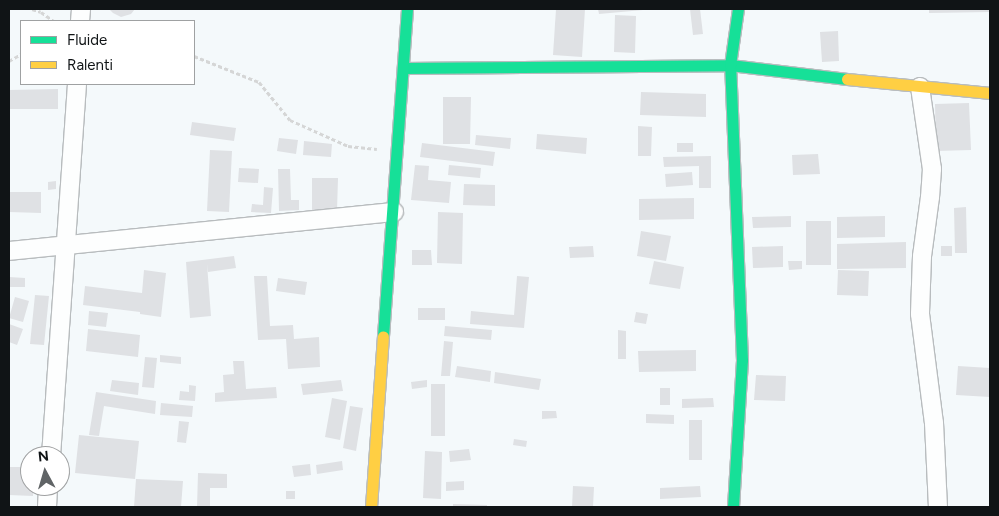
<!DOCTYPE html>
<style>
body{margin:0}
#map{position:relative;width:999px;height:516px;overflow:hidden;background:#f4f9fb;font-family:Figtree,sans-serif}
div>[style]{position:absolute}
.building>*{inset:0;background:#dfe1e4}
.path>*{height:3px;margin-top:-1.5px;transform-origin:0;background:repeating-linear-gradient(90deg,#d5d6d6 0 4px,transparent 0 6.5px)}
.roads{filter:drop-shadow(1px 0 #b8bcbe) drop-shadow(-1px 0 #b8bcbe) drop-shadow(0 1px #b8bcbe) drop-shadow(0 -1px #b8bcbe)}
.street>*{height:18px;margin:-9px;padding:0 9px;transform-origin:9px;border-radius:9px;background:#fdfefe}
.fast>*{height:11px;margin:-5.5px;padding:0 5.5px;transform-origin:5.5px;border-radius:5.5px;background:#16e098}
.slow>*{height:11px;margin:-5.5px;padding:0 5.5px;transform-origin:5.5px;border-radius:5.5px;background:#ffcf43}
span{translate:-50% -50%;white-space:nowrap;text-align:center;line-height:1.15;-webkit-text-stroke:5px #fff;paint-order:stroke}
.frame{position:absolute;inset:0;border:10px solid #101416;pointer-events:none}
.legend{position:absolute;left:20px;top:20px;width:175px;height:65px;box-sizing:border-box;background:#fff;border:1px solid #9fa1a2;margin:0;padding:6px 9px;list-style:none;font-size:15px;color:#101416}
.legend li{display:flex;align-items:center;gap:10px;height:25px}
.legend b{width:25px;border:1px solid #9fa1a2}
.north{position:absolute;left:20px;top:446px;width:50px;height:50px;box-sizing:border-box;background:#fff;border:1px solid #9fa1a2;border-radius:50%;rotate:354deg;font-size:14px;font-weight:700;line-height:20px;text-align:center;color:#101416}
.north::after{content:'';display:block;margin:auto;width:18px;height:22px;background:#606466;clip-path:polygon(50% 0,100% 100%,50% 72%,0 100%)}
</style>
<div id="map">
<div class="building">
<i style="clip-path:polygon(109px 9px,135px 9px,131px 14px,121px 17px,113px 13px)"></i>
<i style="clip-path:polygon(556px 9px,585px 9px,582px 57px,553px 55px)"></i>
<i style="clip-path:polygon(598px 9px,643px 9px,643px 10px,599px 14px)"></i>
<i style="clip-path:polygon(690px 9px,700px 9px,703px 34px,693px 35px)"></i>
<i style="clip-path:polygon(929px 9px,990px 9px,990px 12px,929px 13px)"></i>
<i style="clip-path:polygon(615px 15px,636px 16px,635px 53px,614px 52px)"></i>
<i style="clip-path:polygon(838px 31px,839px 61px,822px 62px,820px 32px)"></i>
<i style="clip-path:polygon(58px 89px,58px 109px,9px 109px,9px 90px)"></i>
<i style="clip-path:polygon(641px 92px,706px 94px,706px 117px,640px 115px)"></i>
<i style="clip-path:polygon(443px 97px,471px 97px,470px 144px,443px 144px)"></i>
<i style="clip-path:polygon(969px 103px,971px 150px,936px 151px,935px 104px)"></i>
<i style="clip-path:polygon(192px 122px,236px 128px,234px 141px,190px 135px)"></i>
<i style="clip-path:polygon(638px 126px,652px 127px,651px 156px,638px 156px)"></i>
<i style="clip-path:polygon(537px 134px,587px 138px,586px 154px,536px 149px)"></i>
<i style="clip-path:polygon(476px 135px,511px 138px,510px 149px,475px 145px)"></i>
<i style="clip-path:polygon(279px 138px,298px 140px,296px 154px,277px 151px)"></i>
<i style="clip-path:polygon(304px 141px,332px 144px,331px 157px,303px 155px)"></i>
<i style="clip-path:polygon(422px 143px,495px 152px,493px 166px,420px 157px)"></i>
<i style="clip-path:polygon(677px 143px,693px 143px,693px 152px,677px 152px)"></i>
<i style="clip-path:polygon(210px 150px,232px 151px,229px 212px,207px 211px)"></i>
<i style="clip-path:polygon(818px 154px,820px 174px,793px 175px,792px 155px)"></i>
<i style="clip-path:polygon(711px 156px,711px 188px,699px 188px,699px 166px,664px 167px,663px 157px)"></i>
<i style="clip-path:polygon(415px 165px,429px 166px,428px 180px,451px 182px,449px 203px,411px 200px)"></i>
<i style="clip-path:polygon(449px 165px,481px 168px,480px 178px,448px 175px)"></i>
<i style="clip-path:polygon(239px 168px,259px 169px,258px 183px,238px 182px)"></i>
<i style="clip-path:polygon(278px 169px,290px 169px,291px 200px,299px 200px,299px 210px,279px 211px)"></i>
<i style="clip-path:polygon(692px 172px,693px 185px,666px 187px,665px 174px)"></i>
<i style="clip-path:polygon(312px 178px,338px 178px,337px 211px,312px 211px)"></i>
<i style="clip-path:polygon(56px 181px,56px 189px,48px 190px,48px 182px)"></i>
<i style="clip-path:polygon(464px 184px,495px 185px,495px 206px,463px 205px)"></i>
<i style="clip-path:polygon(264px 187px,273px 188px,271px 213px,251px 212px,252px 204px,263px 205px)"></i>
<i style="clip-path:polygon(9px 192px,41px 192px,41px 213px,9px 212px)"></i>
<i style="clip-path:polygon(694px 198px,694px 219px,639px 220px,639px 199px)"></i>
<i style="clip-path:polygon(966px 207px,967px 253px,955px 253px,954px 208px)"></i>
<i style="clip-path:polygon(438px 212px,463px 213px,462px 264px,437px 263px)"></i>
<i style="clip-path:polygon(791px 216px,791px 227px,753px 228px,752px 217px)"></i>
<i style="clip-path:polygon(885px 216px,885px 237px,837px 238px,837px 217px)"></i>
<i style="clip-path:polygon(806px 221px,831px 221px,831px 265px,806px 265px)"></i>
<i style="clip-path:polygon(641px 231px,671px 236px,666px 261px,637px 256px)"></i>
<i style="clip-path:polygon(906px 242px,906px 268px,837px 269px,837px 244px)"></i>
<i style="clip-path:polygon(593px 246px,594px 257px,570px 258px,569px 247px)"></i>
<i style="clip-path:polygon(783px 246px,783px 267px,753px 268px,752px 247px)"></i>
<i style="clip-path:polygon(941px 246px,952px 246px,952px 256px,941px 256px)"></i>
<i style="clip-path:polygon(412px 250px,431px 250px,432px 265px,412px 265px)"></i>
<i style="clip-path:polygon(234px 256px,236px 268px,208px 272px,207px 264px,211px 316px,190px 318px,186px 262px)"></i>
<i style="clip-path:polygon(654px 261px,684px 267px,680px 289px,649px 284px)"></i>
<i style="clip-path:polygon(788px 261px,802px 261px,802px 269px,789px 270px)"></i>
<i style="clip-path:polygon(144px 270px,166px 273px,161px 317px,140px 314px,140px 312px,83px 305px,85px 286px,142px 293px)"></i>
<i style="clip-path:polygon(838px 270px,869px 271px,868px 296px,837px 295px)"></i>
<i style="clip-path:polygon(254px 276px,267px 276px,270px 326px,293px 325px,294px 339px,319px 337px,320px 367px,288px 369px,286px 339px,258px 340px)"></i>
<i style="clip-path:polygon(517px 276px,529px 277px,524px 328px,470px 324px,471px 311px,514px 315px)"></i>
<i style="clip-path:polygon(9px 277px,25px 278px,25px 287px,9px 287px)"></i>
<i style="clip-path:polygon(278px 278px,307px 282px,305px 295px,276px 291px)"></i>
<i style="clip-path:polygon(35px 295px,49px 296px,44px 345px,30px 344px)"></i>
<i style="clip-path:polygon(15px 297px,29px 301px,23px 322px,9px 318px)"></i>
<i style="clip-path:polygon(418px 308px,445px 308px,445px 320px,418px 320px)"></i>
<i style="clip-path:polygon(89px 311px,108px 313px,106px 327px,88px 325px)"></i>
<i style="clip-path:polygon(636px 312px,648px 314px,646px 324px,634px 322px)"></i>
<i style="clip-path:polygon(9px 324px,23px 329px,17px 345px,9px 342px)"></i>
<i style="clip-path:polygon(445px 326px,492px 330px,491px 340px,444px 336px)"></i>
<i style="clip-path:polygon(88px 329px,140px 335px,138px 357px,86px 351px)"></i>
<i style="clip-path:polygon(618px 330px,626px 331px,626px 359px,618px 359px)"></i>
<i style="clip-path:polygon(444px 341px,453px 342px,450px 376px,441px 376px)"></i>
<i style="clip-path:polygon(696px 350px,696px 371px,639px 372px,638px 351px)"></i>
<i style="clip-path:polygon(160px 355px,181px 357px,181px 364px,160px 362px)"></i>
<i style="clip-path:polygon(145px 357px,157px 358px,154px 388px,142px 387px)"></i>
<i style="clip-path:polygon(233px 361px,244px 361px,246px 389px,276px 387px,277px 398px,215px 402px,215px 393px,224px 392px,223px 375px,234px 374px)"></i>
<i style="clip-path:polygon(457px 366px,491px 371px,490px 382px,455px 377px)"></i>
<i style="clip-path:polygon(958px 366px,990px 368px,990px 397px,956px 395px)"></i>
<i style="clip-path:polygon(495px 372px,541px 379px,539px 390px,494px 383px)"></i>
<i style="clip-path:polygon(756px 375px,786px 376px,785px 401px,754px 400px)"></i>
<i style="clip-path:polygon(112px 380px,139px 383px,138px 395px,110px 391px)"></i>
<i style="clip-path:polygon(341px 380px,343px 391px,303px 395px,301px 384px)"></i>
<i style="clip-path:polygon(427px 380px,427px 387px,412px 389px,411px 382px)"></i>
<i style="clip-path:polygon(431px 384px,445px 384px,445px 436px,431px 436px)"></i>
<i style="clip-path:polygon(189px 385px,196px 386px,195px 401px,179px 400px,180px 391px,189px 392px)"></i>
<i style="clip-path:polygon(660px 388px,670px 388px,670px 405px,660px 405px)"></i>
<i style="clip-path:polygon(96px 392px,156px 401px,155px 414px,104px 406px,99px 436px,89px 435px)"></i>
<i style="clip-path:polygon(332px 398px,347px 401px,340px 440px,325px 437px)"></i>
<i style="clip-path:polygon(713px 398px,714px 407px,682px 408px,682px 399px)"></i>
<i style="clip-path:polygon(161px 403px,193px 406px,192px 417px,160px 415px)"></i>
<i style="clip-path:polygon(350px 406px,363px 408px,356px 451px,343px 448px)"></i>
<i style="clip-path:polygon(542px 411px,556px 411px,557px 418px,542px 419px)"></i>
<i style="clip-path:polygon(646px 414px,674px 415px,674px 424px,646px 423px)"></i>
<i style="clip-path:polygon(689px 420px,702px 420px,702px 460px,689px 460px)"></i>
<i style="clip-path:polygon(179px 421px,189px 422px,186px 443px,177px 442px)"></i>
<i style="clip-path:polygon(79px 435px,139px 441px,135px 479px,75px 473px)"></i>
<i style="clip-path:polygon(514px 439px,527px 441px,526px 447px,513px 445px)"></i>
<i style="clip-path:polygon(469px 449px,471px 460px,450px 462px,449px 451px)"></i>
<i style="clip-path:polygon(425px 451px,442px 452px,441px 499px,423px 498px)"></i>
<i style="clip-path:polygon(342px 461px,343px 470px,317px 474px,316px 465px)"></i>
<i style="clip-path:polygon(310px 464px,311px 475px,294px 477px,292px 466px)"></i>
<i style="clip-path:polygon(9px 467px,30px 467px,30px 486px,33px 486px,33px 496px,9px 495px)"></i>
<i style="clip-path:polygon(198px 473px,227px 474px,227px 488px,210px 488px,210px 507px,197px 507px)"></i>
<i style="clip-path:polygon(136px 479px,183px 481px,181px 507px,134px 507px)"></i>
<i style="clip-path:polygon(464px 481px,464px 490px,446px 491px,446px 482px)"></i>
<i style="clip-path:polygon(573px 486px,594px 487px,593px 507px,572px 507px)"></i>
<i style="clip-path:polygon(700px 486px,701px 497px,660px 499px,660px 488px)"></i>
<i style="clip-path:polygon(286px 491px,295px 491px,295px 499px,286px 499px)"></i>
<i style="clip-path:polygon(453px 504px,487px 505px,487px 507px,453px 507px)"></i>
</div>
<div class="path">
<i style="left:32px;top:9px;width:9px;rotate:18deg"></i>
<i style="left:41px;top:12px;width:16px;rotate:35deg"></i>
<i style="left:194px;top:56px;width:70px;rotate:21.8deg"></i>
<i style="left:259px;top:82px;width:49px;rotate:50.8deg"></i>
<i style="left:290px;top:120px;width:64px;rotate:24.1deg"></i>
<i style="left:348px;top:146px;width:29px;rotate:6deg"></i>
<i style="left:9px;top:61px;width:14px;rotate:-30deg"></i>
</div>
<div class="roads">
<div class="street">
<i style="left:80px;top:21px;width:12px;rotate:-85deg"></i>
<i style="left:920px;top:87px;width:83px;rotate:81.7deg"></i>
<i style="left:932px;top:169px;width:28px;rotate:94deg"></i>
<i style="left:930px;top:197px;width:60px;rotate:97.7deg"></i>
<i style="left:922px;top:256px;width:58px;rotate:92deg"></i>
<i style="left:920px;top:314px;width:110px;rotate:82.7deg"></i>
<i style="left:934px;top:423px;width:84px;rotate:87.3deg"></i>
<i style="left:9px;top:251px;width:387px;rotate:-5.8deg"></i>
<i style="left:51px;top:456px;width:373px;rotate:-86deg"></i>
<i style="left:47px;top:507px;width:21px;rotate:-87deg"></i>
</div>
<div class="fast">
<i style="left:403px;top:68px;width:327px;rotate:-0.5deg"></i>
<i style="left:730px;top:65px;width:118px;rotate:6.8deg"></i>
<i style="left:383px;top:336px;width:328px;rotate:-85.8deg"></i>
<i style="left:733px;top:507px;width:147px;rotate:-86.5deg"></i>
<i style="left:742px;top:360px;width:295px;rotate:-92.3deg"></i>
<i style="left:730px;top:65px;width:57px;rotate:-81.9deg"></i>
</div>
<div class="slow">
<i style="left:847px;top:79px;width:144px;rotate:5.6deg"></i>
<i style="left:371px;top:507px;width:171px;rotate:-86deg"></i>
</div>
</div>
<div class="frame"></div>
<ul class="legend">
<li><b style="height:6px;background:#16e098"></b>Fluide</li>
<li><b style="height:6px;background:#ffcf43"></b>Ralenti</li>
</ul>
<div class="north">N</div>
</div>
